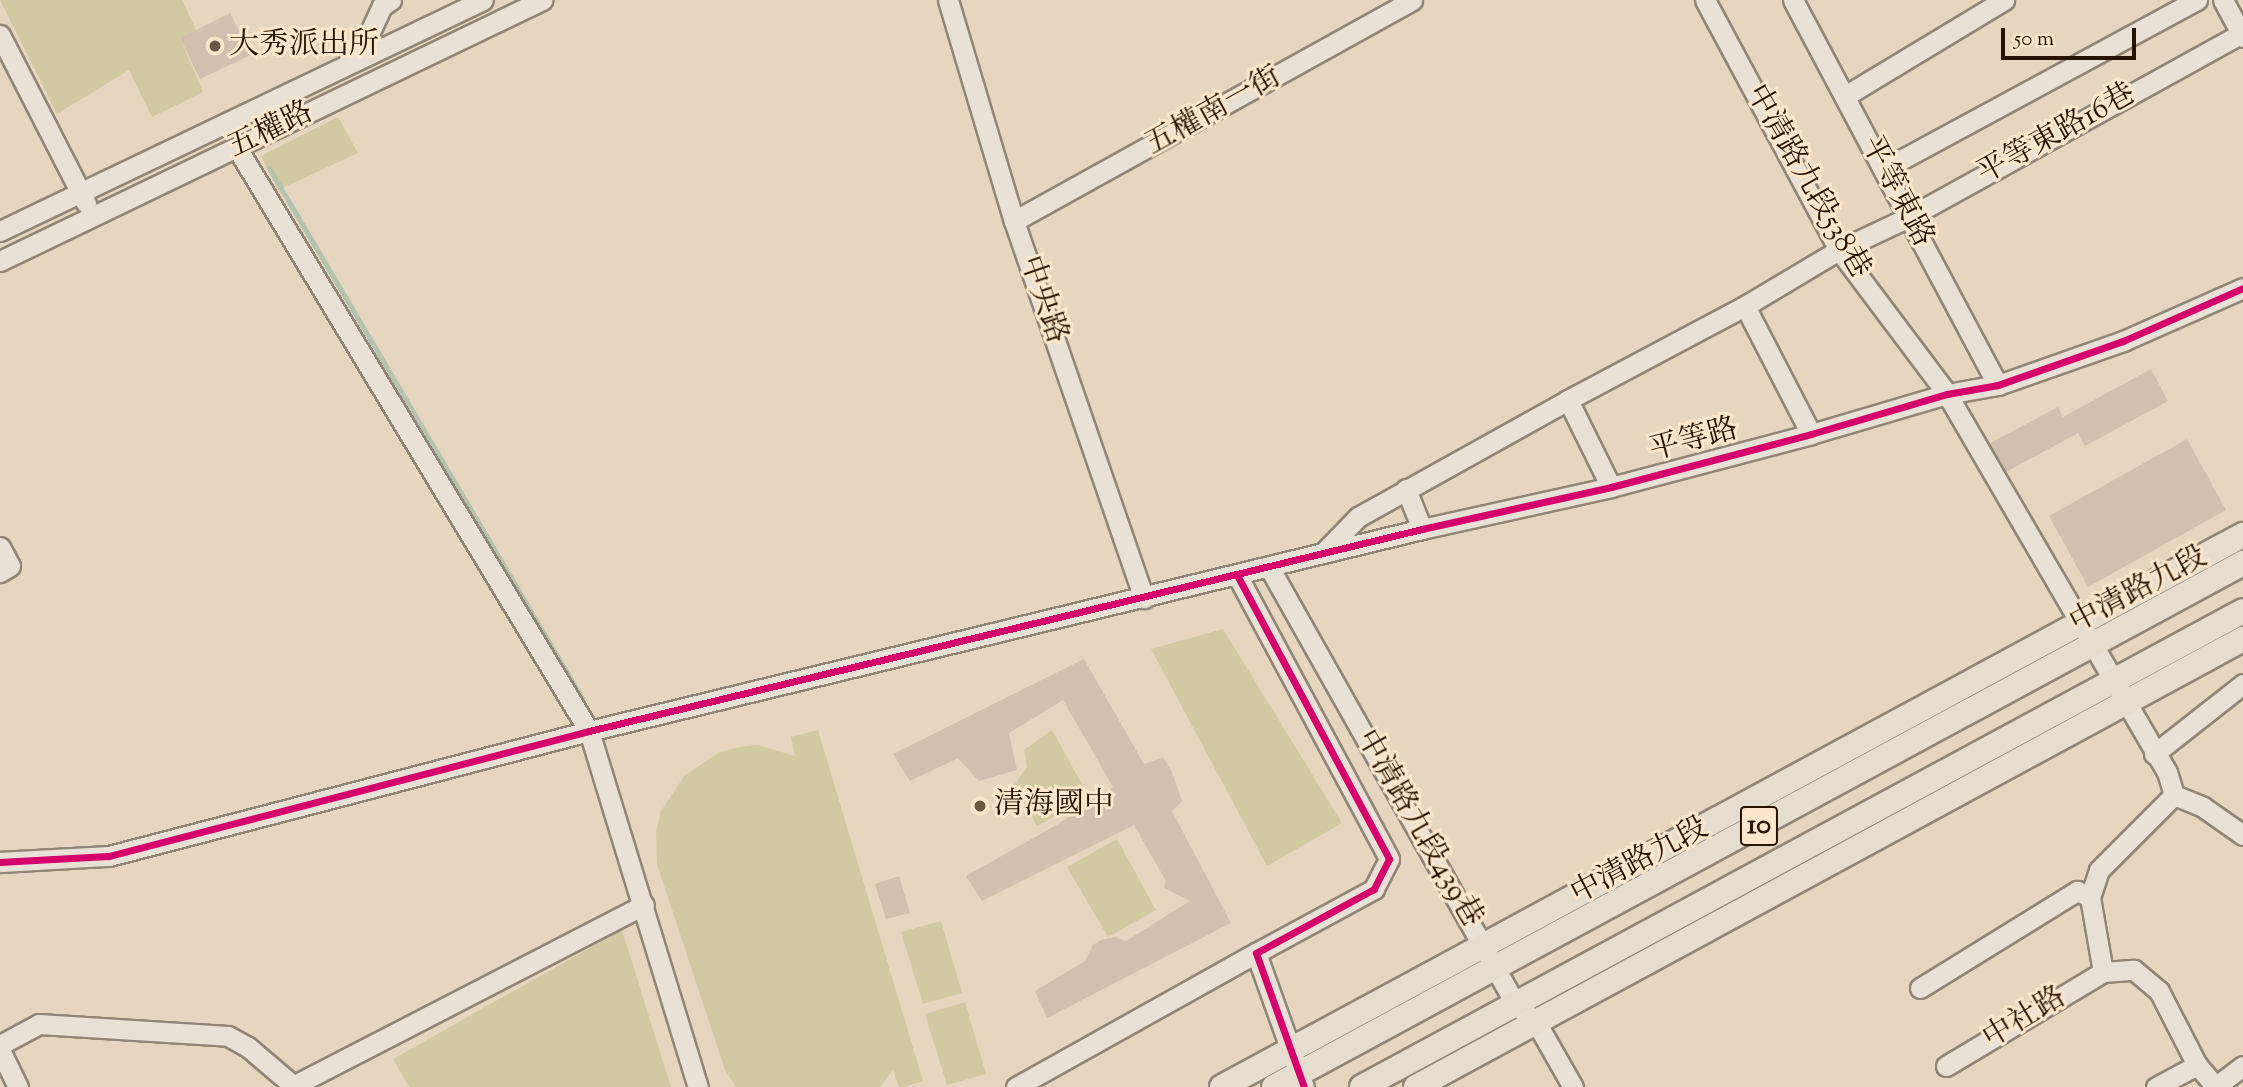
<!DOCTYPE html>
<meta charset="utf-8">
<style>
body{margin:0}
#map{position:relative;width:2243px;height:1087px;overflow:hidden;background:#e7d6bf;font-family:"Sorts Mill Goudy","Noto Serif TC",serif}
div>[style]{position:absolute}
.green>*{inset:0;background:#d0c9a2}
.stream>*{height:5px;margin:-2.5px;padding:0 2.5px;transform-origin:2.5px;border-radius:2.5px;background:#b4c2ae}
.building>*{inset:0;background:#d2bfae}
.roads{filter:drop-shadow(2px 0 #918576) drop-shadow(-2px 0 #918576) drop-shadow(0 2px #918576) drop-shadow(0 -2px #918576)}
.minor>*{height:19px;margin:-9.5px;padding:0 9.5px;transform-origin:9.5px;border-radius:9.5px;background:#eae1d6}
.major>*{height:24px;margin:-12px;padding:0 12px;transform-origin:12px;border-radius:12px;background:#e6ddcf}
.cycleway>*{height:7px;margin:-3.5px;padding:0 3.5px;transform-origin:3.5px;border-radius:3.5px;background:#d6006c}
.dots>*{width:19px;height:19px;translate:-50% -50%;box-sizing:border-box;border:4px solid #fae6ca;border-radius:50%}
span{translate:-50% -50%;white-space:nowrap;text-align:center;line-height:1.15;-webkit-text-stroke:6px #fae6ca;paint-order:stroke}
.shield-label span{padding:2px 5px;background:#fae6ca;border:2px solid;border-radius:5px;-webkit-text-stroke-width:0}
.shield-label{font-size:28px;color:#261301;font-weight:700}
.poi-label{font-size:30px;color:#261301}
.left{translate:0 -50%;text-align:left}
.street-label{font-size:30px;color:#261301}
.scale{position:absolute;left:2001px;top:28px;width:135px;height:32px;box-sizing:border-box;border:4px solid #261301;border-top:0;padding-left:9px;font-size:21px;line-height:24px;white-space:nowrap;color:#261301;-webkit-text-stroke:5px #fae6ca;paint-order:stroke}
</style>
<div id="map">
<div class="green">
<i style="clip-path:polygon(0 0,182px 0,196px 30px,180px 38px,203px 92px,152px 117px,129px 70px,57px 114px)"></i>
<i style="clip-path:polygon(338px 117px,358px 153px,278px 190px,261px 156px)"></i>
<i style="clip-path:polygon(1223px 629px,1342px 823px,1267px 866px,1151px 649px)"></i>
<i style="clip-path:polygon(818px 730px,923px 1081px,904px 1087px,899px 1087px,893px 1070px,880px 1087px,736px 1087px,725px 1070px,657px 864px,656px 831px,661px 811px,685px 775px,720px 752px,739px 747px,758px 745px,795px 756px,791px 737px)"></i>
<i style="clip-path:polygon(1052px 730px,1089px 797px,1037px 826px,1014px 785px,1027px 767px,1024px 750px)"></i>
<i style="clip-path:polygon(1117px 839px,1156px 910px,1108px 937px,1067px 867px)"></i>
<i style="clip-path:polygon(941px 921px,962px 993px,923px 1004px,901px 932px)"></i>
<i style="clip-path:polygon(622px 930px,671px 1087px,409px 1087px,393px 1059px)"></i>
<i style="clip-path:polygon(965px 1002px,986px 1074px,947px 1085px,925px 1014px)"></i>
</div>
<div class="stream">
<i style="left:269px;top:168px;width:616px;rotate:59.44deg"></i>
</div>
<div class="building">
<i style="clip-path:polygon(230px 13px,251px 55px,200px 79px,180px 38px)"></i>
<i style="clip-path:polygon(2151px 369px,2168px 401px,2085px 446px,2078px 433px,2006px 472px,1990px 443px,2058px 407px,2063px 417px)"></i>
<i style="clip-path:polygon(2187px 439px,2226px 510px,2088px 587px,2049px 516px)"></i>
<i style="clip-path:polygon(1084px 659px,1144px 764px,1163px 757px,1172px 772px,1182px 801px,1172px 811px,1231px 923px,1047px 1018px,1035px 991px,1085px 961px,1093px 945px,1101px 940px,1115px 937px,1126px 941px,1190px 901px,1164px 888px,1166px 881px,1134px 825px,982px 901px,966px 876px,1060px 823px,1113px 787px,1063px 700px,1009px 733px,1017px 770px,979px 781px,958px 758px,910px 781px,893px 754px)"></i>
<i style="clip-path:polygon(899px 876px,910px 913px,886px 919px,875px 884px)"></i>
</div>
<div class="roads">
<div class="minor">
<i style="left:948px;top:0;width:231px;rotate:73.4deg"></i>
<i style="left:1014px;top:221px;width:399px;rotate:71deg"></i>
<i style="left:1705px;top:0;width:284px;rotate:61.8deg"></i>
<i style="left:1839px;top:250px;width:180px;rotate:53.1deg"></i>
<i style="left:1947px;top:394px;width:437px;rotate:59.8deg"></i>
<i style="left:2167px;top:772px;width:24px;rotate:73deg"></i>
<i style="left:2174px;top:795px;width:106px;rotate:135deg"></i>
<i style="left:2099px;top:870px;width:28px;rotate:108deg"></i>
<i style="left:2090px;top:897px;width:76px;rotate:80.2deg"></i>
<i style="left:1793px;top:0;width:436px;rotate:62deg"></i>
<i style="left:2223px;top:0;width:42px;rotate:61.6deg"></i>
<i style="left:0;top:35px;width:189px;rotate:62.9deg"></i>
<i style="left:357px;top:60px;width:60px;rotate:-65.2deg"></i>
<i style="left:382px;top:6px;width:11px;rotate:-34deg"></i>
<i style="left:1845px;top:96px;width:186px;rotate:-31.1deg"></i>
<i style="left:237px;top:148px;width:681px;rotate:58.88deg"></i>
<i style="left:589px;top:731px;width:372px;rotate:73deg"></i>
<i style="left:1884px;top:169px;width:356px;rotate:-28.4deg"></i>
<i style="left:1014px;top:221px;width:455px;rotate:-29deg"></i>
<i style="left:0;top:231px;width:535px;rotate:-25.56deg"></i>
<i style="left:0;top:261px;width:602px;rotate:-25.71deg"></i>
<i style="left:1745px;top:306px;width:144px;rotate:62.7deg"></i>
<i style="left:1568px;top:400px;width:97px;rotate:63.7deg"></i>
<i style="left:1406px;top:489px;width:43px;rotate:68.2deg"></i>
<i style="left:0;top:547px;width:21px;rotate:62deg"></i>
<i style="left:10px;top:566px;width:12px;rotate:149deg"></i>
<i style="left:1324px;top:552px;width:49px;rotate:-45.8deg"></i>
<i style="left:1358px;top:517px;width:240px;rotate:-29.1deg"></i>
<i style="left:1568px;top:400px;width:200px;rotate:-28deg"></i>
<i style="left:1745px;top:306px;width:109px;rotate:-30.8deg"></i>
<i style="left:1839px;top:250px;width:77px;rotate:-25.2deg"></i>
<i style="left:1909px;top:217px;width:381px;rotate:-28.9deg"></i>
<i style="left:1269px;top:567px;width:503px;rotate:60.58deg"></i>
<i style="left:1516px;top:1005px;width:26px;rotate:40deg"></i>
<i style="left:1536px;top:1022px;width:75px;rotate:60.4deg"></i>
<i style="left:1237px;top:575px;width:322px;rotate:61.8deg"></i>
<i style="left:1389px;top:859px;width:34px;rotate:117deg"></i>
<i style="left:1374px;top:889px;width:134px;rotate:151.5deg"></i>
<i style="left:1256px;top:953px;width:142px;rotate:70.3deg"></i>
<i style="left:2154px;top:754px;width:113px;rotate:-38.2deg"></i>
<i style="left:2174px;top:795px;width:31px;rotate:22deg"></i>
<i style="left:2203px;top:807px;width:49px;rotate:35deg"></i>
<i style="left:0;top:862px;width:109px;rotate:-3.2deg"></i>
<i style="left:109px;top:856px;width:496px;rotate:-14.6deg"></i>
<i style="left:589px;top:731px;width:857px;rotate:-13.63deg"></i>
<i style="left:1422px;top:529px;width:194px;rotate:-12.5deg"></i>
<i style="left:1611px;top:487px;width:207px;rotate:-14.8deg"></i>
<i style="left:1811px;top:434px;width:142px;rotate:-16.4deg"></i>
<i style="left:1947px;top:394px;width:52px;rotate:-10deg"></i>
<i style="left:1998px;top:385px;width:133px;rotate:-19.4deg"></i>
<i style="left:2123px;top:341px;width:131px;rotate:-23.8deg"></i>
<i style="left:1920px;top:988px;width:185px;rotate:-31.7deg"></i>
<i style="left:2077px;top:891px;width:14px;rotate:25deg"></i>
<i style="left:0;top:1045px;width:44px;rotate:-28.3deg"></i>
<i style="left:39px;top:1024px;width:189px;rotate:3.6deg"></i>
<i style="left:228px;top:1036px;width:23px;rotate:29deg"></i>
<i style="left:248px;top:1047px;width:62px;rotate:40.4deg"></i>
<i style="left:0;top:1050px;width:41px;rotate:64.1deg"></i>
<i style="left:1946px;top:1066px;width:183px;rotate:-30.9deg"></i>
<i style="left:2103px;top:972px;width:31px;rotate:-4deg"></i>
<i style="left:2134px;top:970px;width:33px;rotate:40deg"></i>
<i style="left:2159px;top:991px;width:83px;rotate:62.8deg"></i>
<i style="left:2197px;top:1065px;width:29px;rotate:49deg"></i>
<i style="left:291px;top:1087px;width:397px;rotate:-27.3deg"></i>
<i style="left:1016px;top:1087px;width:275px;rotate:-29.2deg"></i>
<i style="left:2156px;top:1087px;width:47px;rotate:-28.2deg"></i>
<i style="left:2215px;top:1087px;width:35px;rotate:-37deg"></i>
</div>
<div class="major">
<i style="left:1222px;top:1087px;width:1161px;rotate:-28.4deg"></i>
<i style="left:1274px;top:1087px;width:1102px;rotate:-28.4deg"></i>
<i style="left:1362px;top:1087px;width:1001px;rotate:-28.38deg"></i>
<i style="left:1416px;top:1087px;width:941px;rotate:-28.45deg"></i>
</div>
</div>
<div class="cycleway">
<i style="left:1237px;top:575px;width:322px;rotate:61.8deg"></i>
<i style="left:1389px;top:859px;width:34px;rotate:117deg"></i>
<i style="left:1374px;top:889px;width:134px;rotate:151.5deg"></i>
<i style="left:1256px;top:953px;width:142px;rotate:70.3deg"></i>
<i style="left:0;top:862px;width:109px;rotate:-3.2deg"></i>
<i style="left:109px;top:856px;width:496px;rotate:-14.6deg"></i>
<i style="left:589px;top:731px;width:857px;rotate:-13.63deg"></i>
<i style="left:1422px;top:529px;width:194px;rotate:-12.5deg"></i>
<i style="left:1611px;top:487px;width:207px;rotate:-14.8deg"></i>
<i style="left:1811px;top:434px;width:142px;rotate:-16.4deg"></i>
<i style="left:1947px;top:394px;width:52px;rotate:-10deg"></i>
<i style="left:1998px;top:385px;width:133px;rotate:-19.4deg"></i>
<i style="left:2123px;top:341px;width:131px;rotate:-23.8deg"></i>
</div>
<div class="dots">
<i style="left:215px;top:46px;background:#6a5744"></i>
<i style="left:980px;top:806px;background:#6a5744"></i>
</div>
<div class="shield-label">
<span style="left:1759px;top:826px">10</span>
</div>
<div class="poi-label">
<span class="left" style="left:229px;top:46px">大秀派出所</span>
<span class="left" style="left:994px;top:806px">清海國中</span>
</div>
<div class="street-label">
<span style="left:1214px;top:112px;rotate:-29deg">五權南一街</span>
<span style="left:271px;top:131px;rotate:-26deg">五權路</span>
<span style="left:2057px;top:135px;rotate:-29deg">平等東路16巷</span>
<span style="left:1807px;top:182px;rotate:60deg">中清路九段538巷</span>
<span style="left:1896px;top:192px;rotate:62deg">平等東路</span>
<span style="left:1042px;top:300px;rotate:71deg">中央路</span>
<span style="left:1694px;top:441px;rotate:-15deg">平等路</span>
<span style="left:2139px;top:591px;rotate:-28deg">中清路九段</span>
<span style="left:1418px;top:829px;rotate:60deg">中清路九段439巷</span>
<span style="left:1640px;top:862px;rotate:-28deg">中清路九段</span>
<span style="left:2025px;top:1019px;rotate:-31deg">中社路</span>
</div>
<div class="scale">50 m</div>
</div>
